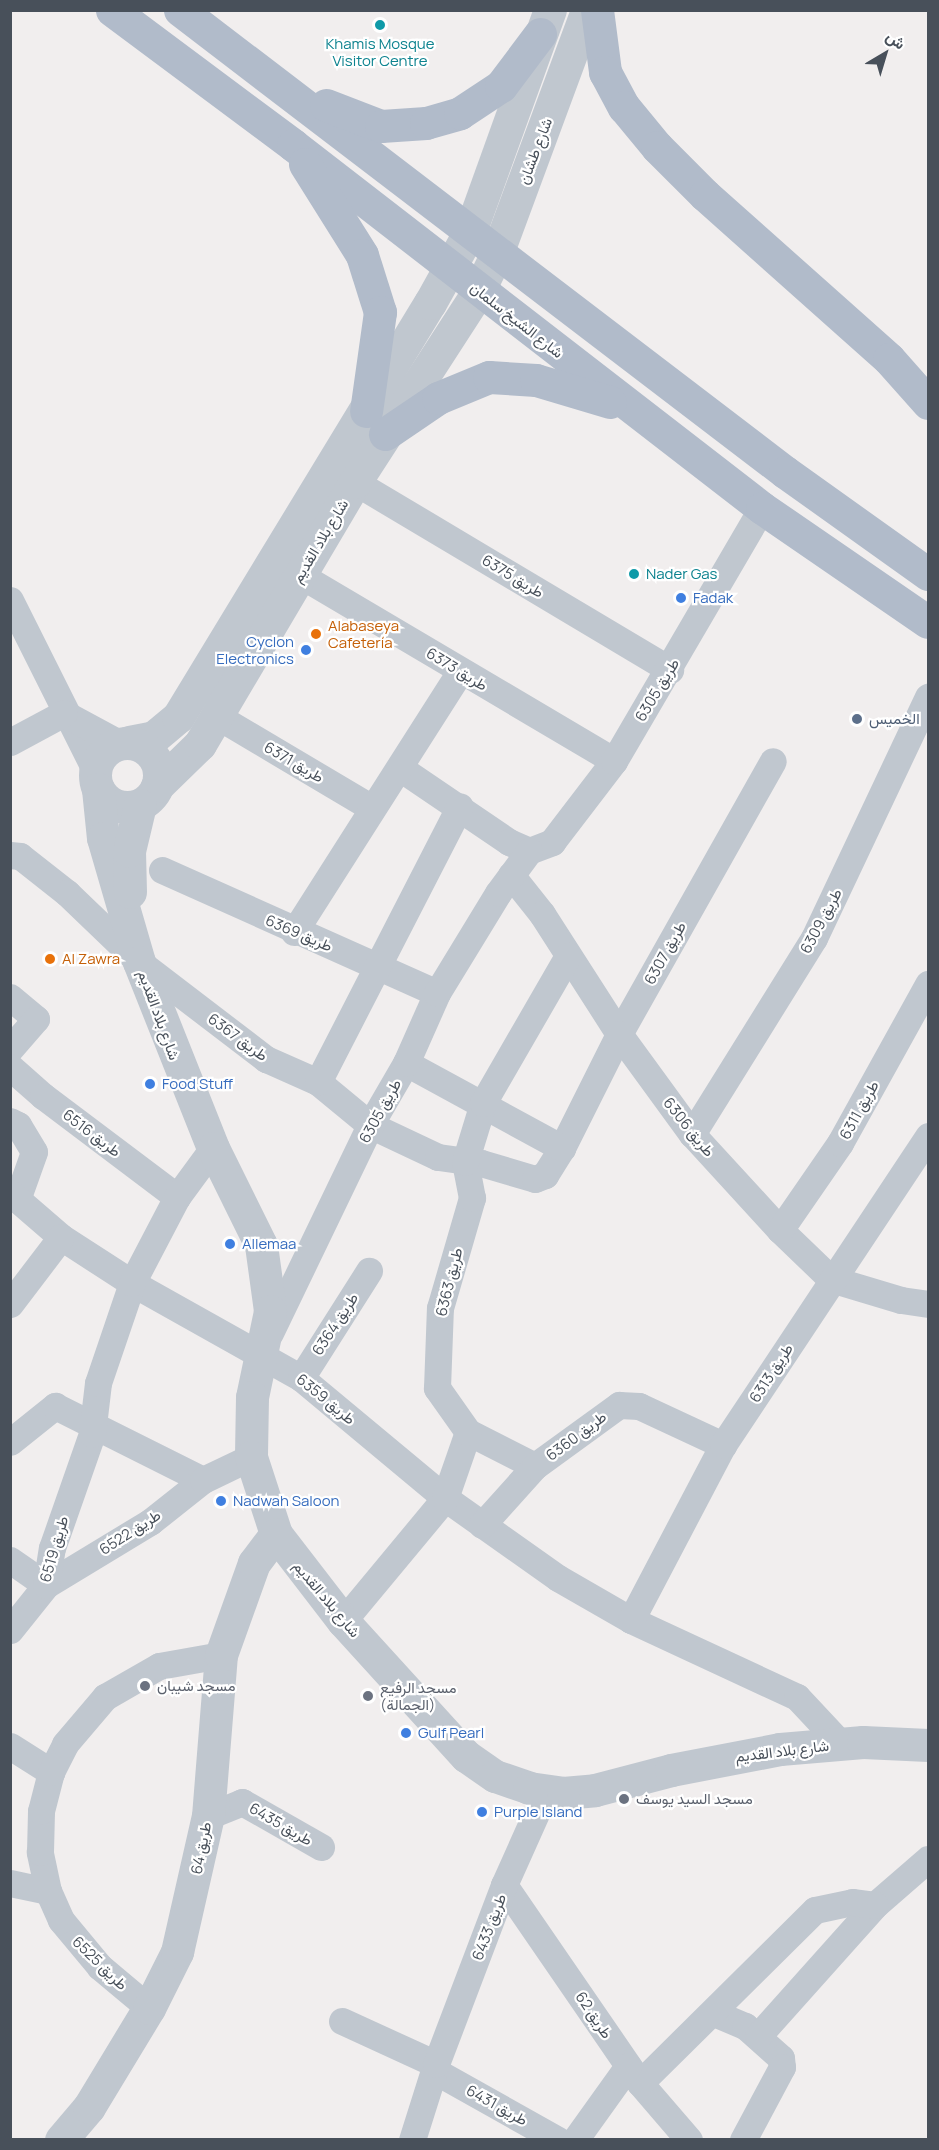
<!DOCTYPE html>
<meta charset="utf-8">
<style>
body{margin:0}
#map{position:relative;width:939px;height:2150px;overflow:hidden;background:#f1eeee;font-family:Manrope,Vazirmatn,sans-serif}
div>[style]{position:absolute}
.minor>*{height:27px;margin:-13.5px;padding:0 13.5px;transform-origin:13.5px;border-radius:13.5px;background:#c0c7cf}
.tertiary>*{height:33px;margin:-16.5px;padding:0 16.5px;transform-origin:16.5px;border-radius:16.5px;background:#c0c7cf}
.tertiary>.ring{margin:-16.5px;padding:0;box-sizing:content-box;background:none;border:33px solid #c0c7cf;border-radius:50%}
.primary>*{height:33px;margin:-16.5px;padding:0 16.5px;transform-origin:16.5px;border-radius:16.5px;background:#b1bbca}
.dots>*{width:16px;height:16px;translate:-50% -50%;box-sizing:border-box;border:3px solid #fff;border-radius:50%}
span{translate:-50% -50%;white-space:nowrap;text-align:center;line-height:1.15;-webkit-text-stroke:4.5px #fff;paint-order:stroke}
.culture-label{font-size:15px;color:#0d838f}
.left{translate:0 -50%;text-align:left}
.street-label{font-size:15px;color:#48505a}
.shop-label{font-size:15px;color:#366cbe}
.right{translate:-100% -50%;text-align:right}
.food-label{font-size:15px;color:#c56008}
.service-label{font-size:15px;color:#4e5e75}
.worship-label{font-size:15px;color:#5b616d}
.frame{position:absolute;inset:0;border:12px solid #48505a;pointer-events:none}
.north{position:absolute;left:855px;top:24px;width:60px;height:60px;-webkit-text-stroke:4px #fff;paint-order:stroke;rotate:38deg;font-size:16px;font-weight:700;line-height:24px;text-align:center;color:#48505a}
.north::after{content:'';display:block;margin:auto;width:21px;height:27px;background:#48505a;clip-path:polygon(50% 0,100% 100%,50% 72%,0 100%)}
</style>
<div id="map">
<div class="minor">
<i style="left:355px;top:482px;width:367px;rotate:30.8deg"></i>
<i style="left:300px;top:575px;width:365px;rotate:30.6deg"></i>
<i style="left:10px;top:600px;width:190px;rotate:63.4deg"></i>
<i style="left:65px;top:714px;width:61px;rotate:28.2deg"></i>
<i style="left:217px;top:716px;width:180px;rotate:30.7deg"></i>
<i style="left:10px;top:742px;width:61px;rotate:-28.2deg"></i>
<i style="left:400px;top:768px;width:132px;rotate:34.2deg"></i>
<i style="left:509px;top:842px;width:22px;rotate:24deg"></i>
<i style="left:529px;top:851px;width:25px;rotate:-21deg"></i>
<i style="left:552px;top:842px;width:102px;rotate:-52.6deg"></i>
<i style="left:614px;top:761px;width:293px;rotate:-59.7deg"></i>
<i style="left:10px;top:855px;width:10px;rotate:6deg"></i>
<i style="left:20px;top:856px;width:60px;rotate:38.2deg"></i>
<i style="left:67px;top:893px;width:100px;rotate:43.8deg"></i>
<i style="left:139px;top:962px;width:160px;rotate:37.4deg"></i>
<i style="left:266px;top:1059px;width:57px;rotate:23.9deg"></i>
<i style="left:318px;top:1082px;width:67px;rotate:39.6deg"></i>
<i style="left:370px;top:1125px;width:75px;rotate:25.2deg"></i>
<i style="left:438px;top:1157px;width:43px;rotate:7.9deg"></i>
<i style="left:481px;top:1163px;width:56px;rotate:16.5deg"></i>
<i style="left:535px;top:1179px;width:11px;rotate:-22deg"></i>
<i style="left:545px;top:1175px;width:32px;rotate:-58deg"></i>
<i style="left:562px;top:1148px;width:127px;rotate:-63.4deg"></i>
<i style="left:619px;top:1034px;width:313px;rotate:-60.6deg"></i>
<i style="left:162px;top:870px;width:301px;rotate:24.1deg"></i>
<i style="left:511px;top:875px;width:50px;rotate:51.5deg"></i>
<i style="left:542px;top:914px;width:143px;rotate:57.3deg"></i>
<i style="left:619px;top:1034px;width:124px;rotate:53.9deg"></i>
<i style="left:692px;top:1134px;width:130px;rotate:47.5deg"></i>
<i style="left:780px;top:1230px;width:71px;rotate:43.9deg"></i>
<i style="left:831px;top:1279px;width:73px;rotate:16.7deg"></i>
<i style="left:901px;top:1300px;width:27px;rotate:8deg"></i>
<i style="left:294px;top:932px;width:309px;rotate:-57.5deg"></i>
<i style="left:10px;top:997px;width:34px;rotate:40deg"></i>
<i style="left:36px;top:1019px;width:40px;rotate:131deg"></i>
<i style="left:406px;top:1063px;width:178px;rotate:28.6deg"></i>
<i style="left:10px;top:1067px;width:44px;rotate:41.3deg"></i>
<i style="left:43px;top:1096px;width:168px;rotate:37deg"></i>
<i style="left:318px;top:1082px;width:310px;rotate:-62.8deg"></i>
<i style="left:10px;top:1121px;width:9px;rotate:27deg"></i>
<i style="left:18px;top:1125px;width:31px;rotate:59deg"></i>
<i style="left:34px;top:1152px;width:48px;rotate:109.6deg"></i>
<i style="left:692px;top:1134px;width:231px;rotate:-58.1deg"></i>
<i style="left:814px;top:938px;width:267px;rotate:-64.7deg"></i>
<i style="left:10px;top:1193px;width:67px;rotate:40.8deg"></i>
<i style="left:61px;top:1237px;width:85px;rotate:32.9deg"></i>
<i style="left:132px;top:1283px;width:194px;rotate:29.3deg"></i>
<i style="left:301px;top:1378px;width:187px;rotate:39.8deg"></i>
<i style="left:445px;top:1498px;width:138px;rotate:35.3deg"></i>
<i style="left:558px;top:1578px;width:84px;rotate:29.9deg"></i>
<i style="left:631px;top:1620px;width:183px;rotate:24.9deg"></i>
<i style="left:797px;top:1697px;width:63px;rotate:46.9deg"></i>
<i style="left:780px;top:1230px;width:106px;rotate:-55.4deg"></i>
<i style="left:840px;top:1143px;width:182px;rotate:-61deg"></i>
<i style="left:10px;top:1304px;width:84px;rotate:-52.7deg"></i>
<i style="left:270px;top:1333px;width:231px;rotate:-64.3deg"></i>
<i style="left:370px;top:1125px;width:72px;rotate:-59.9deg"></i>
<i style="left:406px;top:1063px;width:77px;rotate:-66.1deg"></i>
<i style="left:437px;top:993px;width:117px;rotate:-58.6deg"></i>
<i style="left:498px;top:893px;width:52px;rotate:-53.6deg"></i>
<i style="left:301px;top:1378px;width:127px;rotate:-57.6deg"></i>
<i style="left:468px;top:1432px;width:75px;rotate:26.9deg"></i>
<i style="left:10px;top:1442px;width:58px;rotate:-38.7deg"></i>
<i style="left:55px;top:1406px;width:165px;rotate:26.6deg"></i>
<i style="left:482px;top:1525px;width:79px;rotate:-48.1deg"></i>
<i style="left:535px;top:1466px;width:104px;rotate:-36deg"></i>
<i style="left:619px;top:1405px;width:20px;rotate:3deg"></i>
<i style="left:639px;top:1406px;width:93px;rotate:24.9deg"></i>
<i style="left:10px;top:1560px;width:44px;rotate:34.8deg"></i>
<i style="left:46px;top:1585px;width:122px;rotate:-31.2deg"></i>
<i style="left:150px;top:1522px;width:68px;rotate:-38.4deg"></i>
<i style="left:203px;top:1480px;width:53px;rotate:-25.6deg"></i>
<i style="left:631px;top:1620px;width:198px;rotate:-62.3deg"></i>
<i style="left:723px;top:1445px;width:371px;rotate:-56.4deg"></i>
<i style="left:343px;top:1621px;width:160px;rotate:-50.3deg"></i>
<i style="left:445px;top:1498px;width:70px;rotate:-70.8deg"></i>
<i style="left:468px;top:1432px;width:54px;rotate:-125.2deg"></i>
<i style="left:437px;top:1388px;width:80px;rotate:-87.9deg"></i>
<i style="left:440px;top:1308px;width:115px;rotate:-73.8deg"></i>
<i style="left:472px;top:1198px;width:37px;rotate:-101deg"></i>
<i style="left:465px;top:1162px;width:62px;rotate:-73deg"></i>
<i style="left:483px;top:1103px;width:170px;rotate:-60deg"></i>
<i style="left:10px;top:1630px;width:58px;rotate:-51.3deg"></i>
<i style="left:46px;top:1585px;width:37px;rotate:-81deg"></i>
<i style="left:52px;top:1548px;width:121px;rotate:-70.7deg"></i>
<i style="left:92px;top:1434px;width:51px;rotate:-83.3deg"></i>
<i style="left:98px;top:1383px;width:106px;rotate:-71.2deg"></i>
<i style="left:132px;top:1283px;width:97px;rotate:-62.4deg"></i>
<i style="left:177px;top:1197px;width:61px;rotate:-53.7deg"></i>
<i style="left:10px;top:1746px;width:49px;rotate:32.4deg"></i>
<i style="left:208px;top:1816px;width:37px;rotate:-22deg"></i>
<i style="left:242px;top:1802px;width:91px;rotate:29.7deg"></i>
<i style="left:10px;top:1883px;width:39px;rotate:12deg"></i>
<i style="left:504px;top:1885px;width:240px;rotate:55.5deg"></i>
<i style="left:640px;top:2083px;width:75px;rotate:49.3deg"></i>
<i style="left:149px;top:2008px;width:64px;rotate:-140.1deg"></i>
<i style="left:100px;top:1967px;width:61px;rotate:-129.7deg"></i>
<i style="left:61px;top:1920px;width:32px;rotate:-114deg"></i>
<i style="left:48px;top:1891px;width:40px;rotate:-102deg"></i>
<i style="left:40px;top:1852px;width:41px;rotate:-88.6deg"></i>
<i style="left:41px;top:1811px;width:40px;rotate:-75.6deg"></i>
<i style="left:51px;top:1772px;width:31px;rotate:-63deg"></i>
<i style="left:65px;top:1744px;width:62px;rotate:-49.6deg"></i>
<i style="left:105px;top:1697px;width:62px;rotate:-29.9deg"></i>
<i style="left:159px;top:1666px;width:63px;rotate:-10.1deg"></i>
<i style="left:714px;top:2013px;width:34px;rotate:23deg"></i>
<i style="left:745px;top:2026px;width:48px;rotate:41.6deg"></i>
<i style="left:781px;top:2058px;width:9px;rotate:84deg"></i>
<i style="left:782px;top:2067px;width:83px;rotate:118.1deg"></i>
<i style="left:342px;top:2021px;width:103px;rotate:24.6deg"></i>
<i style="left:758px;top:2036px;width:176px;rotate:-48.2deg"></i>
<i style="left:875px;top:1905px;width:70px;rotate:-41deg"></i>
<i style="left:435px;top:2071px;width:141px;rotate:29.3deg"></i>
<i style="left:640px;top:2083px;width:246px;rotate:-44.7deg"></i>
<i style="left:815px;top:1910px;width:38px;rotate:-12deg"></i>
<i style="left:852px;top:1902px;width:23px;rotate:7deg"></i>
<i style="left:412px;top:2140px;width:80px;rotate:-72.5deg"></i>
<i style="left:436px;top:2064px;width:191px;rotate:-69.2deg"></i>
<i style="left:504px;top:1885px;width:103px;rotate:-65.9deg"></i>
<i style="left:575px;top:2140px;width:91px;rotate:-54.4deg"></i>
</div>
<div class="tertiary">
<i style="left:129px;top:742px;width:25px;rotate:-11deg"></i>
<i style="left:154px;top:737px;width:31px;rotate:-40deg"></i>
<i style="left:178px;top:717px;width:485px;rotate:-58.7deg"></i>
<i style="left:430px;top:303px;width:85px;rotate:-61deg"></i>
<i style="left:471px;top:229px;width:233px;rotate:-70.2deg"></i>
<i class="ring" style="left:95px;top:743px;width:31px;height:31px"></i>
<i style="left:157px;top:786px;width:60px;rotate:-44.3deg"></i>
<i style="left:200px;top:744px;width:304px;rotate:-59.4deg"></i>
<i style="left:355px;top:482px;width:229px;rotate:-57.1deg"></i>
<i style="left:479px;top:290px;width:43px;rotate:-64deg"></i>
<i style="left:498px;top:251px;width:257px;rotate:-69.7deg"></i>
<i style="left:98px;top:789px;width:49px;rotate:84.2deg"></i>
<i style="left:103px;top:838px;width:129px;rotate:73.8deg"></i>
<i style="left:139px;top:962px;width:200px;rotate:68.3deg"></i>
<i style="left:213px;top:1148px;width:108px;rotate:63.7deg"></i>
<i style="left:261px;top:1245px;width:67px;rotate:82.2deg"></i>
<i style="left:270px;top:1311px;width:88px;rotate:101.8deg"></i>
<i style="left:252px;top:1397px;width:60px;rotate:91deg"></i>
<i style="left:251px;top:1457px;width:81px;rotate:72deg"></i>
<i style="left:276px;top:1534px;width:110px;rotate:52.4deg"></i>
<i style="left:343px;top:1621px;width:183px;rotate:47.7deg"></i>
<i style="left:466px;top:1756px;width:35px;rotate:35deg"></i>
<i style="left:495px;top:1776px;width:36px;rotate:19deg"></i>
<i style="left:529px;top:1788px;width:34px;rotate:8deg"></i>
<i style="left:563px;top:1793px;width:32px;rotate:-5deg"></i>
<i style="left:595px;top:1790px;width:79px;rotate:-14.7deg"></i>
<i style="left:671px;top:1770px;width:111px;rotate:-10.9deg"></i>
<i style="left:780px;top:1749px;width:83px;rotate:-4.8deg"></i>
<i style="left:863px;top:1742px;width:65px;rotate:2.6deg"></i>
<i style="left:130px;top:892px;width:41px;rotate:-91.4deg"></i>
<i style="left:129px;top:851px;width:47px;rotate:-76.6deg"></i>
<i style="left:61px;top:2140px;width:43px;rotate:-49.7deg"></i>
<i style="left:89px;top:2107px;width:116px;rotate:-58.8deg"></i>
<i style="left:149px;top:2008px;width:63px;rotate:-63.4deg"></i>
<i style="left:177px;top:1952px;width:139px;rotate:-77.2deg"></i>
<i style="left:208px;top:1816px;width:162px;rotate:-85.4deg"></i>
<i style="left:221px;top:1655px;width:98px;rotate:-70.3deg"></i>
<i style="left:254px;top:1563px;width:36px;rotate:-53deg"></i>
</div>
<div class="primary">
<i style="left:112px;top:10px;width:226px;rotate:36.7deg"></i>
<i style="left:293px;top:145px;width:593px;rotate:37.74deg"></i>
<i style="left:762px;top:508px;width:201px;rotate:34.5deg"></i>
<i style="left:180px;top:10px;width:761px;rotate:37.37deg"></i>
<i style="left:785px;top:472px;width:176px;rotate:35.5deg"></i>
<i style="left:597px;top:10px;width:63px;rotate:82.6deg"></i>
<i style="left:605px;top:72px;width:40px;rotate:62deg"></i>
<i style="left:624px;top:107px;width:52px;rotate:50.5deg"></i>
<i style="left:657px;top:147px;width:68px;rotate:45deg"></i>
<i style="left:705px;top:195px;width:246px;rotate:41.7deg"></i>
<i style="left:889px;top:359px;width:59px;rotate:48.4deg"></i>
<i style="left:326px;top:105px;width:59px;rotate:20.9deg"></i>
<i style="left:381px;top:126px;width:45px;rotate:-3.8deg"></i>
<i style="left:426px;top:123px;width:35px;rotate:-16deg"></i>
<i style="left:460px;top:113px;width:49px;rotate:-33.4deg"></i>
<i style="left:501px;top:86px;width:65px;rotate:-53.1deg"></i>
<i style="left:305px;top:164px;width:107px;rotate:57.9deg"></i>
<i style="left:362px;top:255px;width:60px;rotate:72.5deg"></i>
<i style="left:380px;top:312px;width:100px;rotate:98deg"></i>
<i style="left:385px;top:434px;width:64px;rotate:-34.2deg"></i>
<i style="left:438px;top:398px;width:55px;rotate:-22.4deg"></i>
<i style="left:489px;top:377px;width:47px;rotate:3.7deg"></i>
<i style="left:536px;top:380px;width:77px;rotate:16.6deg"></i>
</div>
<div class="dots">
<i style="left:380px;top:25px;background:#0f9aa8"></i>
<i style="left:634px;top:574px;background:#0f9aa8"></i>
<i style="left:681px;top:598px;background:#3f7fe0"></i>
<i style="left:316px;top:634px;background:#e8710a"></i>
<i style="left:306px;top:650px;background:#3f7fe0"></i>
<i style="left:857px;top:719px;background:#5c6f8a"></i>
<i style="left:50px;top:959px;background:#e8710a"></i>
<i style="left:150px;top:1084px;background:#3f7fe0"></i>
<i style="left:230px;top:1244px;background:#3f7fe0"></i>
<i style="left:221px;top:1501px;background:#3f7fe0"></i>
<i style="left:145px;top:1686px;background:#6b7280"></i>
<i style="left:368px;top:1696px;background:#6b7280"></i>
<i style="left:406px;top:1733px;background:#3f7fe0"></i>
<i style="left:624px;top:1799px;background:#6b7280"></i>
<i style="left:482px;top:1812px;background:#3f7fe0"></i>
</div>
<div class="culture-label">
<span style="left:380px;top:52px">Khamis Mosque<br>Visitor Centre</span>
<span class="left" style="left:646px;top:574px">Nader Gas</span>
</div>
<div class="street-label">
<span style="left:535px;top:151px;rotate:-69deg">شارع طشان</span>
<span style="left:517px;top:320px;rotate:38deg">شارع الشيخ سلمان</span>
<span style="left:320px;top:541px;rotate:-59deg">شارع بلاد القديم</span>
<span style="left:513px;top:576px;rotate:31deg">طريق 6375</span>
<span style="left:457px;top:669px;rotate:31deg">طريق 6373</span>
<span style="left:657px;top:690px;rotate:-59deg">طريق 6305</span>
<span style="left:294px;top:762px;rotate:30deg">طريق 6371</span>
<span style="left:821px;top:921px;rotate:-62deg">طريق 6309</span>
<span style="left:299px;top:933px;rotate:23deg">طريق 6369</span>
<span style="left:665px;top:953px;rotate:-61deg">طريق 6307</span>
<span style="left:159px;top:1015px;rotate:70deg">شارع بلاد القديم</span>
<span style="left:238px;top:1037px;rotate:36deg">طريق 6367</span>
<span style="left:859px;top:1110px;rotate:-61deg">طريق 6311</span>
<span style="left:380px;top:1111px;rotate:-61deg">طريق 6305</span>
<span style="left:689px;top:1127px;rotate:51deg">طريق 6306</span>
<span style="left:92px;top:1133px;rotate:37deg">طريق 6516</span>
<span style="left:449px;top:1282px;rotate:-76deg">طريق 6363</span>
<span style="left:335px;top:1324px;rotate:-57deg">طريق 6364</span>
<span style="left:771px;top:1373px;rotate:-57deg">طريق 6313</span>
<span style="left:326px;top:1399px;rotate:39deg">طريق 6359</span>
<span style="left:576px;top:1436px;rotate:-37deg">طريق 6360</span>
<span style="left:130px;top:1532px;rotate:-33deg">طريق 6522</span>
<span style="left:54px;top:1549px;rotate:-74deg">طريق 6519</span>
<span style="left:327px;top:1599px;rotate:50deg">شارع بلاد القديم</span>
<span style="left:782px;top:1751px;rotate:-7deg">شارع بلاد القديم</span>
<span style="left:281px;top:1824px;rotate:30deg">طريق 6435</span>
<span style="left:201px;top:1848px;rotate:-79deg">طريق 64</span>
<span style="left:489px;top:1927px;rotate:-69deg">طريق 6433</span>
<span style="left:100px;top:1963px;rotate:44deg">طريق 6525</span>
<span style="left:594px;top:2015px;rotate:56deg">طريق 62</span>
<span style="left:497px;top:2105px;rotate:29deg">طريق 6431</span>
</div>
<div class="shop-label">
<span class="left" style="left:693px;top:598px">Fadak</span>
<span class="right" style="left:294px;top:650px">Cyclon<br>Electronics</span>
<span class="left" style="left:162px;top:1084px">Food Stuff</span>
<span class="left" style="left:242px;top:1244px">Allemaa</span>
<span class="left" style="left:233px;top:1501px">Nadwah Saloon</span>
<span class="left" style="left:418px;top:1733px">Gulf Pearl</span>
<span class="left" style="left:494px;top:1812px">Purple Island</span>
</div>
<div class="food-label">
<span class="left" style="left:328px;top:634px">Alabaseya<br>Cafetería</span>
<span class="left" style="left:62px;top:959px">Al Zawra</span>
</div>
<div class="service-label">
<span class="left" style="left:869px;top:719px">الخميس</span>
</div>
<div class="worship-label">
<span class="left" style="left:157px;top:1686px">مسجد شيبان</span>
<span class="left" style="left:380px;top:1696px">مسجد الرفيع<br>(الجمالة)</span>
<span class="left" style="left:636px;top:1799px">مسجد السيد يوسف</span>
</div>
<div class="frame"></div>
<div class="north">ش</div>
</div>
